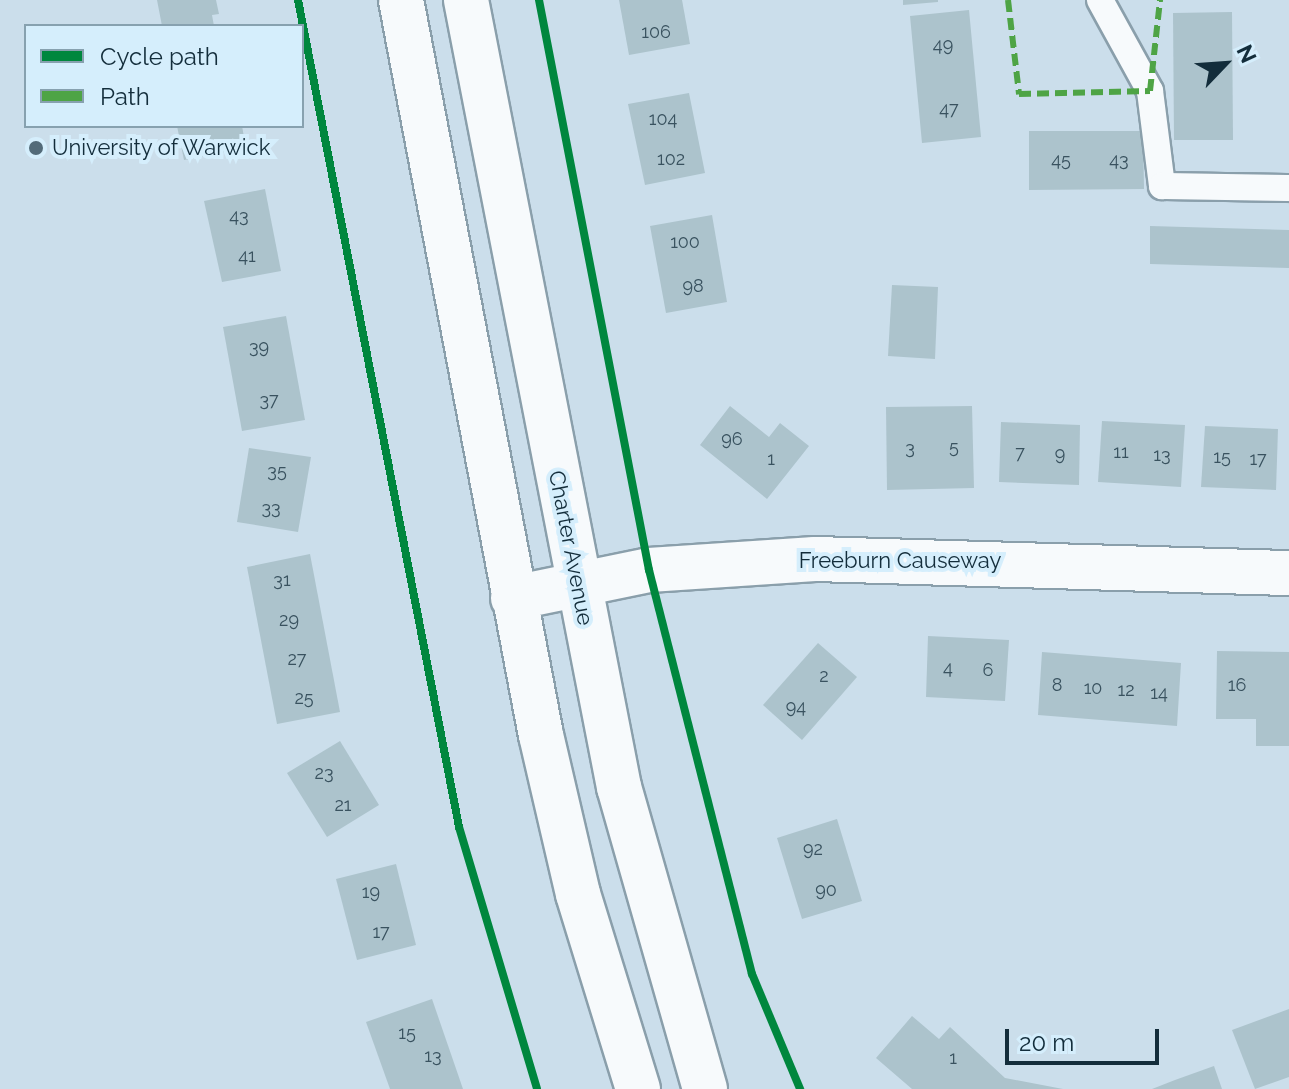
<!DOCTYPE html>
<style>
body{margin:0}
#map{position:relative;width:1289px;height:1089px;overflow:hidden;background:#cbdeeb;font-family:Raleway,sans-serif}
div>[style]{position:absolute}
.building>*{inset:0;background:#acc3cc}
.roads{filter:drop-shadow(2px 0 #8a9fab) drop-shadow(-2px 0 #8a9fab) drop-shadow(0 2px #8a9fab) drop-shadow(0 -2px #8a9fab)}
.lane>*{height:26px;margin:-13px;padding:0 13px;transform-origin:13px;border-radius:13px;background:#f7fafc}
.street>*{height:44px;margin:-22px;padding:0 22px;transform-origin:22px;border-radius:22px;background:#f7fafc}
.secondary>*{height:44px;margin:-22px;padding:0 22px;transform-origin:22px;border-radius:22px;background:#f7fafc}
.quiet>*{height:6px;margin-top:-3px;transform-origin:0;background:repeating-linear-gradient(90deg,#4ea445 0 12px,transparent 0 18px)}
.cycleway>*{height:8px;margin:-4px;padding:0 4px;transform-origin:4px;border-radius:4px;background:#00873e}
.dots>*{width:22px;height:22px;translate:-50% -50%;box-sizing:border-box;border:4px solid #d5eefc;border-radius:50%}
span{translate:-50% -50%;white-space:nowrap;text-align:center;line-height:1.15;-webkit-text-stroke:8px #d5eefc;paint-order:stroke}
.number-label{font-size:18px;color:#39525f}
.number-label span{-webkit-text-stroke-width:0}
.poi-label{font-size:22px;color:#132d3b}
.left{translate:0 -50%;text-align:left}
.street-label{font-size:22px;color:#132d3b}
.legend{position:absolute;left:24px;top:24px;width:280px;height:104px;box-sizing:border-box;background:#d5eefc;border:2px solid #87a1af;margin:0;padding:10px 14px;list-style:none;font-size:24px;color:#132d3b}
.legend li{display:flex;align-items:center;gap:16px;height:40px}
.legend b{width:40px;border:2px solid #87a1af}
.north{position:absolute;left:1185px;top:24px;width:80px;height:80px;-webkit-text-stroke:6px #d5eefc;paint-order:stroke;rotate:65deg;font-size:22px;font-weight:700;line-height:32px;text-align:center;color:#132d3b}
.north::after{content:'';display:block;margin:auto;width:28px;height:36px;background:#132d3b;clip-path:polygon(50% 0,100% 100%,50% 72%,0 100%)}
.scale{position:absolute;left:1005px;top:1029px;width:154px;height:36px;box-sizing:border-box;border:4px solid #132d3b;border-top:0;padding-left:10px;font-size:24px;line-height:28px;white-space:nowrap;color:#132d3b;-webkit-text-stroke:6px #d5eefc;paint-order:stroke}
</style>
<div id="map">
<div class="building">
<i style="clip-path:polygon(157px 0,216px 0,219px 14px,212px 15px,214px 26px,162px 26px)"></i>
<i style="clip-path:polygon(619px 0,682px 0,690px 44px,629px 55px)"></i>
<i style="clip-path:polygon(903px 0,938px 0,938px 2px,903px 5px)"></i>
<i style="clip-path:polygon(969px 10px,981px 137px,922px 143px,910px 16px)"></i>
<i style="clip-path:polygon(1232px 12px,1233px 140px,1174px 140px,1173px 13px)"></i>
<i style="clip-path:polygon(689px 93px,705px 173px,645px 185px,628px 104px)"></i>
<i style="clip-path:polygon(177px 126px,242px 126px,246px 148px,184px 160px)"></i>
<i style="clip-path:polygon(1029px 131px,1143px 131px,1144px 189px,1029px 190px)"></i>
<i style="clip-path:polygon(265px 189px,281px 271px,222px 282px,204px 201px)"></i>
<i style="clip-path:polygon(712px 215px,727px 302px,666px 313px,650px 226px)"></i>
<i style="clip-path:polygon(1150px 226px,1289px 230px,1289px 268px,1150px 264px)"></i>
<i style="clip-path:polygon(892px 285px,938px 287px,935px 359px,888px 356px)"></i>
<i style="clip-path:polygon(286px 316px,305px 420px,242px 431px,223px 327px)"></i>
<i style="clip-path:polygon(730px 406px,769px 437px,780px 423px,809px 446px,767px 499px,700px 445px)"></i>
<i style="clip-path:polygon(972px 406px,974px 488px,887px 490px,886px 407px)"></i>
<i style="clip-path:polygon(1102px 421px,1185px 425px,1181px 487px,1098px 482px)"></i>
<i style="clip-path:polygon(1001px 422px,1080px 425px,1079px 485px,999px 482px)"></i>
<i style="clip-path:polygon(1205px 426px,1278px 429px,1276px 490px,1201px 487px)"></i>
<i style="clip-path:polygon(249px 448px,311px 457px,298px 532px,237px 522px)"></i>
<i style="clip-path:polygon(310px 554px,340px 712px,277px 724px,247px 567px)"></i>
<i style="clip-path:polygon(928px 636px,1009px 640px,1005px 701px,926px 697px)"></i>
<i style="clip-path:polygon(818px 643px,857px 677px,802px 740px,763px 705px)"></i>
<i style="clip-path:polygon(1217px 651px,1289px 652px,1289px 746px,1256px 746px,1256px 719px,1216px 719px)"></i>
<i style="clip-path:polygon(1042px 652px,1181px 663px,1177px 726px,1038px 715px)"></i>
<i style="clip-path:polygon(340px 741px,379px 805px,327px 837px,287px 773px)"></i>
<i style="clip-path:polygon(837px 819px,862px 901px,802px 919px,777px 838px)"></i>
<i style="clip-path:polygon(396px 864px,416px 945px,357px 960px,336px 879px)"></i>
<i style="clip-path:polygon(432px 999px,463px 1089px,390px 1089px,366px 1022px)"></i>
<i style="clip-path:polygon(1289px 1009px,1289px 1077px,1255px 1089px,1232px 1030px)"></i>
<i style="clip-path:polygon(912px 1016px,939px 1039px,950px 1027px,1005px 1078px,1063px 1089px,912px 1089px,876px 1058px)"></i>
<i style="clip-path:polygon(1214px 1066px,1222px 1089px,1152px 1089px,1175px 1080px)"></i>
</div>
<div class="roads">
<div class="lane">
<i style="left:1100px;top:0;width:104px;rotate:61.2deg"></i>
<i style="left:1150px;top:91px;width:96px;rotate:82.8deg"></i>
<i style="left:1162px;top:186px;width:127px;rotate:0.9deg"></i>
</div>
<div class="street">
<i style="left:513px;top:598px;width:139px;rotate:-11.6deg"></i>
<i style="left:649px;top:570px;width:166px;rotate:-3.8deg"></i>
<i style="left:815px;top:559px;width:474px;rotate:1.7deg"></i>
</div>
<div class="secondary">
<i style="left:401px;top:0;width:748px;rotate:79.22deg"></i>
<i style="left:541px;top:735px;width:163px;rotate:76.9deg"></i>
<i style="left:578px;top:894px;width:204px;rotate:72.9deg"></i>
<i style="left:466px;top:0;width:802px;rotate:79deg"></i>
<i style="left:619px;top:787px;width:314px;rotate:74.1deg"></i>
</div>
</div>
<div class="quiet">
<i style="left:1008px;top:0;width:95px;rotate:83.3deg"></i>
<i style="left:1019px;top:94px;width:131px;rotate:-1.3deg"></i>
<i style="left:1150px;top:91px;width:92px;rotate:-83.7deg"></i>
</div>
<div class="cycleway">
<i style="left:298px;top:0;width:843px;rotate:78.98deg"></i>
<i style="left:459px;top:827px;width:273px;rotate:73.4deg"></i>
<i style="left:539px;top:0;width:581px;rotate:79.08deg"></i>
<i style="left:649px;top:570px;width:417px;rotate:75.7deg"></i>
<i style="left:752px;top:974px;width:125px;rotate:67.3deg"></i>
</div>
<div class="dots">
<i style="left:36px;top:148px;background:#536b79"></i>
</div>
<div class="number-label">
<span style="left:656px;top:32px">106</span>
<span style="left:943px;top:45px">49</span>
<span style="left:949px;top:109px">47</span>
<span style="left:663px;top:119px">104</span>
<span style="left:671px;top:159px">102</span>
<span style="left:1061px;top:160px">45</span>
<span style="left:1119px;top:160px">43</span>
<span style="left:239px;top:216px">43</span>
<span style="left:685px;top:242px">100</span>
<span style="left:247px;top:256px">41</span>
<span style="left:693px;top:286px">98</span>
<span style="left:259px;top:347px">39</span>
<span style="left:269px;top:400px">37</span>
<span style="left:732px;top:439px">96</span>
<span style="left:954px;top:447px">5</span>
<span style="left:910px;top:448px">3</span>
<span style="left:1121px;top:452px">11</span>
<span style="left:1020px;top:453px">7</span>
<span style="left:1060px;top:454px">9</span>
<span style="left:1162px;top:455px">13</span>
<span style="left:1222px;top:457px">15</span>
<span style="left:771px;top:459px">1</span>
<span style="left:1258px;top:459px">17</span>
<span style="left:277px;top:471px">35</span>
<span style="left:271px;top:508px">33</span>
<span style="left:282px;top:580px">31</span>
<span style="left:289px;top:620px">29</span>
<span style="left:297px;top:659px">27</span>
<span style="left:948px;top:668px">4</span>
<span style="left:988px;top:670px">6</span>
<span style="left:824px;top:676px">2</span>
<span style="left:1057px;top:685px">8</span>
<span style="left:1237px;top:685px">16</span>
<span style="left:1093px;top:688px">10</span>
<span style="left:1126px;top:690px">12</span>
<span style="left:1159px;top:693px">14</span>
<span style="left:304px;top:698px">25</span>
<span style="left:796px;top:707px">94</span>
<span style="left:324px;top:773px">23</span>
<span style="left:343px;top:805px">21</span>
<span style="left:813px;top:849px">92</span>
<span style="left:826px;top:890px">90</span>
<span style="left:371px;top:892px">19</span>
<span style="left:381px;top:932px">17</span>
<span style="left:407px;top:1033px">15</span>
<span style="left:433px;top:1056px">13</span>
<span style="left:953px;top:1058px">1</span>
</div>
<div class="poi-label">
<span class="left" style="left:52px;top:148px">University of Warwick</span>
</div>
<div class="street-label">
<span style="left:571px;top:548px;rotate:79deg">Charter Avenue</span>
<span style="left:900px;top:561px">Freeburn Causeway</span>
</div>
<ul class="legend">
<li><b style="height:10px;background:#00873e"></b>Cycle path</li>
<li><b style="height:10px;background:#4ea445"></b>Path</li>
</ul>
<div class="north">N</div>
<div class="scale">20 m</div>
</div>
